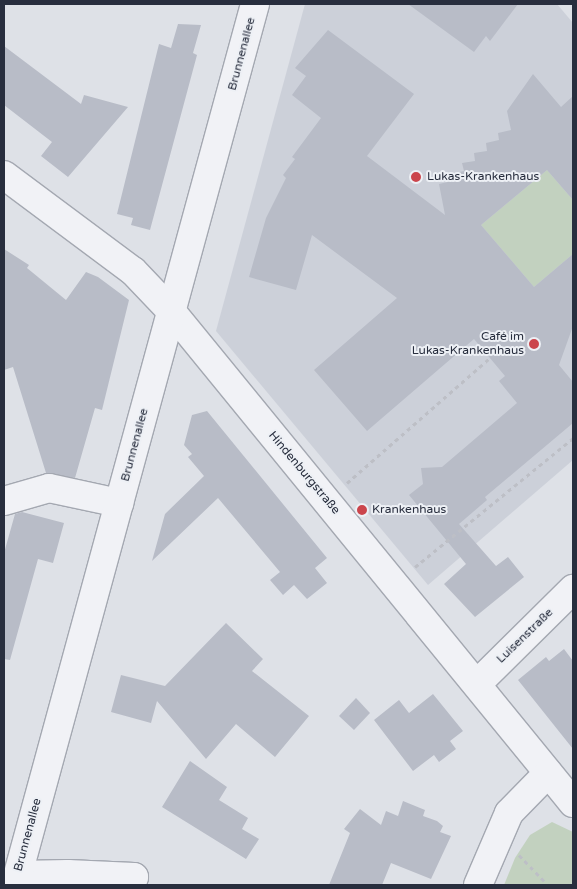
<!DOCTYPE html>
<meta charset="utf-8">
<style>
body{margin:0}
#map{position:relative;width:577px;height:889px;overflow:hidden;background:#dee1e7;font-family:"Varela Round",sans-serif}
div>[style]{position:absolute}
.built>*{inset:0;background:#ccd0d9}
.green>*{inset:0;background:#c2d1bf}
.building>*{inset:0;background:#b8bcc7}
.path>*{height:3px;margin-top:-1.5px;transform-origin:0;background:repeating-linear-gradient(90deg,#bdbfc6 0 4px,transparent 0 8px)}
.roads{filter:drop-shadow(1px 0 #a4a8b1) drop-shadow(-1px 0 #a4a8b1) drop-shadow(0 1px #a4a8b1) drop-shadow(0 -1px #a4a8b1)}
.minor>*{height:28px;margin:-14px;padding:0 14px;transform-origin:14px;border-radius:14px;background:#f1f2f6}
.dots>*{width:14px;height:14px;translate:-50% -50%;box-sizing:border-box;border:2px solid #edf0f5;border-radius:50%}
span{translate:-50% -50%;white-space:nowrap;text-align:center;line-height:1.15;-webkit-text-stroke:4px #edf0f5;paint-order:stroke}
.street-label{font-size:12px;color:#282e3e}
.poi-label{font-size:12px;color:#282e3e}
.left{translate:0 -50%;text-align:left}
.right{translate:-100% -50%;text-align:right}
.frame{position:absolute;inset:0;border:5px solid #282e3e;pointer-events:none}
</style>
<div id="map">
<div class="built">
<i style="clip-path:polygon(305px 4px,557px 4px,573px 23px,573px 460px,428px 585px,216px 331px)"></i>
</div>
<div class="green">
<i style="clip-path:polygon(547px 170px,573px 200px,573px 254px,534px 287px,481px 225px)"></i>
<i style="clip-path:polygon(552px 822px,573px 832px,573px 885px,504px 885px,515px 858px,530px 835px)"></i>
</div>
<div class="building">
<i style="clip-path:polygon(408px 4px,518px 4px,490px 41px,486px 36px,474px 52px)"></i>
<i style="clip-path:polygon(178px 24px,201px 25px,193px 53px,197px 55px,150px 230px,131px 225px,133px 218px,117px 214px,159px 44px,171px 48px)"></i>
<i style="clip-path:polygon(328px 30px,414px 94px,367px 156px,445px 215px,439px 184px,452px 181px,451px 174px,464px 171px,462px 163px,475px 161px,474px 153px,487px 151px,486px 143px,499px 140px,498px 133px,511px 130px,507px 111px,533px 74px,561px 107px,573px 96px,573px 200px,547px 170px,481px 225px,534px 287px,573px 254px,573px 326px,559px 365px,573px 382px,573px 423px,485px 497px,487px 500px,459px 524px,496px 566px,508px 557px,524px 577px,475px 617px,444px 584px,466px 564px,409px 495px,423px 484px,421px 468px,442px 467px,517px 403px,499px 381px,505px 376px,474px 339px,367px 431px,314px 370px,397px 298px,312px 235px,296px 290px,249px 277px,266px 218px,286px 178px,283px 175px,295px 159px,292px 157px,321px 118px,292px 95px,306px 76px,295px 68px)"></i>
<i style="clip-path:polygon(4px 46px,81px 104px,84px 95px,128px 107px,68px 177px,41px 156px,52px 142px,4px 105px)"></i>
<i style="clip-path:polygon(4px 249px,29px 265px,27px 268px,66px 300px,86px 272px,98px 277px,129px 300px,102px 410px,95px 408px,75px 478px,46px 473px,13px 367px,4px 370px)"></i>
<i style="clip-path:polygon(207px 411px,327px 558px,315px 568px,327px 583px,307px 599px,294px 585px,283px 595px,270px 580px,280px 572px,218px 498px,152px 561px,165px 514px,204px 476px,188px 457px,192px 454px,184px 445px,192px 415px)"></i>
<i style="clip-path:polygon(22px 512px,64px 523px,53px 563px,38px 559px,10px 660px,4px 659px,4px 553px,15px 514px)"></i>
<i style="clip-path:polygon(226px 623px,263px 659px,252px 671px,309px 716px,275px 757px,236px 724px,206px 759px,157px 701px,151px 723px,111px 712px,121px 675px,165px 686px)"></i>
<i style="clip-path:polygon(564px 649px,573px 661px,573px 749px,518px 680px,546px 657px,549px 661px)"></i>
<i style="clip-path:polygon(433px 694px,463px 731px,450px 741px,456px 749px,439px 762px,434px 755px,413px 771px,374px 720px,399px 700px,409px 713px)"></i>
<i style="clip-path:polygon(356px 698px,370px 713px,354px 730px,339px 716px)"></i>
<i style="clip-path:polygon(190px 761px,227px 787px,219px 800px,248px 818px,242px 829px,259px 839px,246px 859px,162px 807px)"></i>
<i style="clip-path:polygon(403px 801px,425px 810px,423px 816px,437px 821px,443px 826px,440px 832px,451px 836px,431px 879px,391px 863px,382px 885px,329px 885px,350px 833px,344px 829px,360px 809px,381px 825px,386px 811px,398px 816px)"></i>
</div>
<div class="path">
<i style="left:347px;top:483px;width:190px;rotate:-41.2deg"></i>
<i style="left:415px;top:567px;width:204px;rotate:-39.2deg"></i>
<i style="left:519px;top:855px;width:42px;rotate:46deg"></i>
</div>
<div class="roads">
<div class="minor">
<i style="left:4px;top:175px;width:161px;rotate:36.7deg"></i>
<i style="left:133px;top:271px;width:57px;rotate:46.4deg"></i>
<i style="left:172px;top:312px;width:634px;rotate:50.76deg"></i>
<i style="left:4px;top:501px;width:47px;rotate:-16.1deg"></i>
<i style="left:49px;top:488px;width:72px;rotate:12.1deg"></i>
<i style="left:478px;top:683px;width:134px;rotate:-44.7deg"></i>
<i style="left:18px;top:875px;width:50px;rotate:-1.1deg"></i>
<i style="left:68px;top:874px;width:66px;rotate:2.6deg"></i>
<i style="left:134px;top:877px;width:9px;rotate:111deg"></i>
<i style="left:15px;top:885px;width:913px;rotate:-74.76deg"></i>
<i style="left:478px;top:885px;width:78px;rotate:-66.7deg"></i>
<i style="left:509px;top:813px;width:56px;rotate:-45.7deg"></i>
</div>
</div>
<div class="dots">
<i style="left:416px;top:177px;background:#cb454c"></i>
<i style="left:534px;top:344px;background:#cb454c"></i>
<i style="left:362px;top:510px;background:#cb454c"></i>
</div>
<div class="street-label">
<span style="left:242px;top:54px;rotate:-75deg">Brunnenallee</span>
<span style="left:135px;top:445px;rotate:-75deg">Brunnenallee</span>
<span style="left:304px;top:473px;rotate:50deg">Hindenburgstraße</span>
<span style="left:525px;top:636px;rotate:-44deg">Luisenstraße</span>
<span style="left:28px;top:835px;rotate:-75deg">Brunnenallee</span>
</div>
<div class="poi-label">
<span class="left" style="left:427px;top:177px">Lukas-Krankenhaus</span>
<span class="right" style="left:524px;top:344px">Café im<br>Lukas-Krankenhaus</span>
<span class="left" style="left:372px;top:510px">Krankenhaus</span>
</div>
<div class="frame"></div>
</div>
